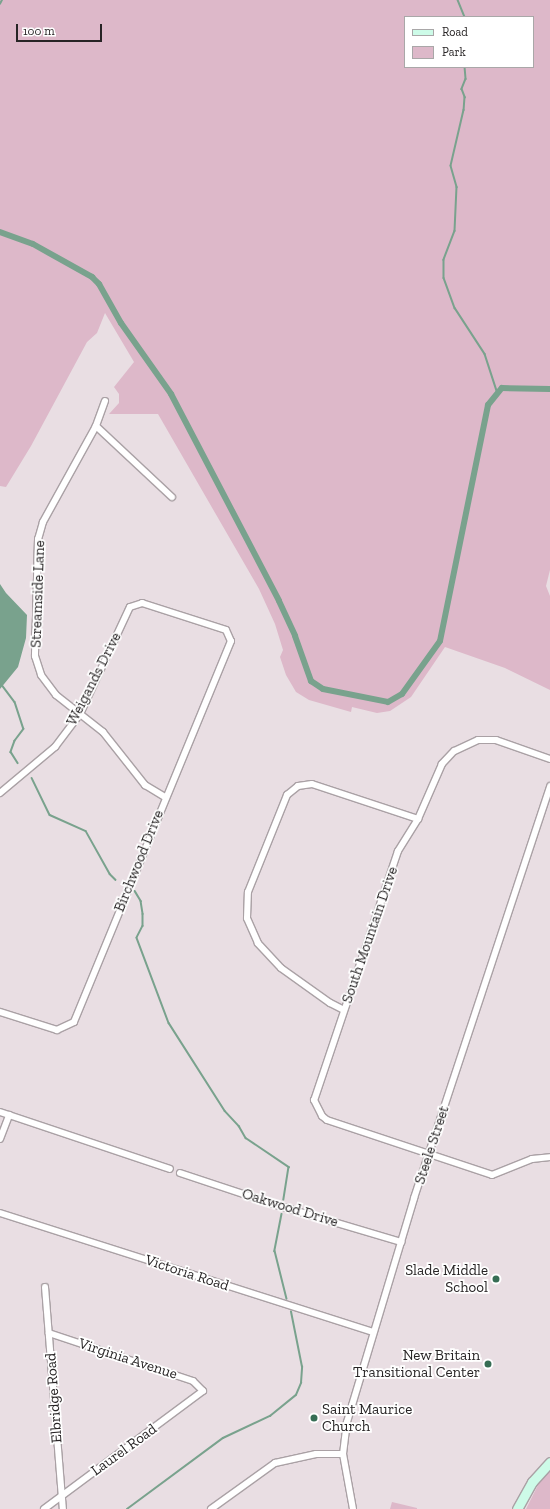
<!DOCTYPE html>
<style>
body{margin:0}
#map{position:relative;width:550px;height:1509px;overflow:hidden;background:#e9dee3;font-family:"Zilla Slab",serif}
div>[style]{position:absolute}
.green>*{inset:0;background:#ddb8c9}
.water>*{inset:0;background:#79a28d}
.stream>*{height:1.5px;margin:-0.75px;padding:0 0.75px;transform-origin:0.75px;border-radius:0.75px;background:#79a28d}
.canal>*{height:6px;margin:-3px;padding:0 3px;transform-origin:3px;border-radius:3px;background:#79a28d}
.roads{filter:drop-shadow(1px 0 #aaa1a5) drop-shadow(-1px 0 #aaa1a5) drop-shadow(0 1px #aaa1a5) drop-shadow(0 -1px #aaa1a5)}
.street>*{height:6px;margin:-3px;padding:0 3px;transform-origin:3px;border-radius:3px;background:#fff}
.secondary>*{height:9px;margin:-4.5px;padding:0 4.5px;transform-origin:4.5px;border-radius:4.5px;background:#cdfbe8}
.dots>*{width:11px;height:11px;translate:-50% -50%;box-sizing:border-box;border:2px solid #fff;border-radius:50%}
span{translate:-50% -50%;white-space:nowrap;text-align:center;line-height:1.15;-webkit-text-stroke:3.5px #fff;paint-order:stroke}
.street-label{font-size:15px;color:#272425}
.poi-label{font-size:15px;color:#272425}
.right{translate:-100% -50%;text-align:right}
.left{translate:0 -50%;text-align:left}
.legend{position:absolute;left:404px;top:16px;width:130px;height:52px;box-sizing:border-box;background:#fff;border:1px solid #a9a7a8;margin:0;padding:5px 7px;list-style:none;font-size:12px;color:#272425}
.legend li{display:flex;align-items:center;gap:8px;height:20px}
.legend b{width:20px;border:1px solid #a9a7a8}
.scale{position:absolute;left:16px;top:24px;width:86px;height:18px;box-sizing:border-box;border:2px solid #272425;border-top:0;padding-left:5px;font-size:12px;line-height:14px;white-space:nowrap;color:#272425;-webkit-text-stroke:3px #fff;paint-order:stroke}
</style>
<div id="map">
<div class="green">
<i style="clip-path:polygon(evenodd,0 0,550px 0,550px 570px,546px 586px,550px 596px,550px 690px,505px 668px,445px 647px,411px 697px,390px 711px,377px 713px,352px 707px,351px 712px,309px 700px,296px 692px,286px 675px,280px 657px,283px 650px,275px 624px,259px 589px,158px 414px,109px 414px,119px 403px,119px 394px,114px 387px,134px 362px,105px 313px,97px 333px,87px 342px,31px 446px,6px 487px,0 486px,0 0,405px 17px,533px 17px,533px 67px,405px 67px,405px 17px)"></i>
<i style="clip-path:polygon(550px 1471px,550px 1509px,526px 1509px,542px 1477px)"></i>
<i style="clip-path:polygon(392px 1502px,417px 1508px,417px 1509px,390px 1509px)"></i>
</div>
<div class="water">
<i style="clip-path:polygon(0 584px,6px 593px,27px 615px,26px 638px,18px 667px,0 689px)"></i>
</div>
<div class="stream">
<i style="left:458px;top:0;width:18px;rotate:68deg"></i>
<i style="left:0;top:4px;width:4px;rotate:-63deg"></i>
<i style="left:465px;top:67px;width:12px;rotate:85deg"></i>
<i style="left:466px;top:79px;width:11px;rotate:112deg"></i>
<i style="left:462px;top:89px;width:9px;rotate:69deg"></i>
<i style="left:465px;top:97px;width:13px;rotate:94deg"></i>
<i style="left:464px;top:110px;width:57px;rotate:103.1deg"></i>
<i style="left:451px;top:166px;width:22px;rotate:74deg"></i>
<i style="left:457px;top:187px;width:44px;rotate:92.6deg"></i>
<i style="left:455px;top:231px;width:31px;rotate:111deg"></i>
<i style="left:444px;top:260px;width:18px;rotate:90deg"></i>
<i style="left:444px;top:278px;width:32px;rotate:70deg"></i>
<i style="left:455px;top:308px;width:55px;rotate:56.9deg"></i>
<i style="left:485px;top:354px;width:40px;rotate:72deg"></i>
<i style="left:2px;top:685px;width:21px;rotate:53deg"></i>
<i style="left:15px;top:702px;width:28px;rotate:72deg"></i>
<i style="left:24px;top:729px;width:15px;rotate:127deg"></i>
<i style="left:15px;top:741px;width:12px;rotate:110deg"></i>
<i style="left:11px;top:752px;width:13px;rotate:58deg"></i>
<i style="left:32px;top:778px;width:41px;rotate:64.1deg"></i>
<i style="left:50px;top:815px;width:39px;rotate:24deg"></i>
<i style="left:86px;top:831px;width:49px;rotate:60.8deg"></i>
<i style="left:110px;top:874px;width:8px;rotate:45deg"></i>
<i style="left:135px;top:891px;width:12px;rotate:59deg"></i>
<i style="left:141px;top:901px;width:13px;rotate:81deg"></i>
<i style="left:143px;top:914px;width:12px;rotate:90deg"></i>
<i style="left:143px;top:926px;width:13px;rotate:117deg"></i>
<i style="left:137px;top:938px;width:91px;rotate:69.4deg"></i>
<i style="left:169px;top:1023px;width:104px;rotate:57.5deg"></i>
<i style="left:225px;top:1111px;width:21px;rotate:47deg"></i>
<i style="left:239px;top:1126px;width:14px;rotate:60deg"></i>
<i style="left:246px;top:1138px;width:52px;rotate:34deg"></i>
<i style="left:289px;top:1167px;width:33px;rotate:99deg"></i>
<i style="left:282px;top:1214px;width:38px;rotate:101deg"></i>
<i style="left:275px;top:1251px;width:49px;rotate:76deg"></i>
<i style="left:127px;top:1509px;width:119px;rotate:-36.5deg"></i>
<i style="left:223px;top:1438px;width:52px;rotate:-25.1deg"></i>
<i style="left:270px;top:1416px;width:33px;rotate:-39deg"></i>
<i style="left:296px;top:1395px;width:13px;rotate:-67deg"></i>
<i style="left:301px;top:1383px;width:16px;rotate:-86deg"></i>
<i style="left:302px;top:1367px;width:56px;rotate:-101.3deg"></i>
</div>
<div class="canal">
<i style="left:0;top:232px;width:35px;rotate:20deg"></i>
<i style="left:33px;top:244px;width:68px;rotate:29.2deg"></i>
<i style="left:92px;top:277px;width:10px;rotate:45deg"></i>
<i style="left:99px;top:284px;width:45px;rotate:60.6deg"></i>
<i style="left:121px;top:323px;width:87px;rotate:54.8deg"></i>
<i style="left:171px;top:394px;width:233px;rotate:62.4deg"></i>
<i style="left:279px;top:601px;width:38px;rotate:65deg"></i>
<i style="left:295px;top:636px;width:48px;rotate:70.4deg"></i>
<i style="left:311px;top:681px;width:14px;rotate:34deg"></i>
<i style="left:323px;top:689px;width:66px;rotate:11.3deg"></i>
<i style="left:388px;top:702px;width:16px;rotate:-30deg"></i>
<i style="left:402px;top:694px;width:65px;rotate:-54.4deg"></i>
<i style="left:440px;top:641px;width:241px;rotate:-78.5deg"></i>
<i style="left:488px;top:405px;width:22px;rotate:-51deg"></i>
<i style="left:502px;top:388px;width:48px;rotate:1.2deg"></i>
</div>
<div class="roads">
<div class="street">
<i style="left:105px;top:401px;width:27px;rotate:110deg"></i>
<i style="left:96px;top:426px;width:110px;rotate:118.9deg"></i>
<i style="left:43px;top:522px;width:18px;rotate:106deg"></i>
<i style="left:38px;top:539px;width:117px;rotate:91.5deg"></i>
<i style="left:35px;top:656px;width:20px;rotate:72deg"></i>
<i style="left:41px;top:675px;width:25px;rotate:53deg"></i>
<i style="left:56px;top:695px;width:60px;rotate:38.2deg"></i>
<i style="left:103px;top:732px;width:68px;rotate:51.6deg"></i>
<i style="left:145px;top:785px;width:23px;rotate:31deg"></i>
<i style="left:96px;top:426px;width:104px;rotate:43.1deg"></i>
<i style="left:550px;top:759px;width:57px;rotate:-160.6deg"></i>
<i style="left:496px;top:740px;width:18px;rotate:180deg"></i>
<i style="left:478px;top:740px;width:26px;rotate:155deg"></i>
<i style="left:454px;top:751px;width:18px;rotate:133deg"></i>
<i style="left:442px;top:764px;width:60px;rotate:113.6deg"></i>
<i style="left:418px;top:819px;width:38px;rotate:122deg"></i>
<i style="left:398px;top:851px;width:263px;rotate:108.6deg"></i>
<i style="left:314px;top:1100px;width:18px;rotate:63deg"></i>
<i style="left:322px;top:1116px;width:6px;rotate:39deg"></i>
<i style="left:327px;top:1120px;width:174px;rotate:18.4deg"></i>
<i style="left:492px;top:1175px;width:43px;rotate:-21.8deg"></i>
<i style="left:532px;top:1159px;width:18px;rotate:-6deg"></i>
<i style="left:0;top:793px;width:72px;rotate:-39.9deg"></i>
<i style="left:55px;top:747px;width:41px;rotate:-52.9deg"></i>
<i style="left:80px;top:714px;width:118px;rotate:-65deg"></i>
<i style="left:130px;top:607px;width:13px;rotate:-18deg"></i>
<i style="left:142px;top:603px;width:88px;rotate:17.8deg"></i>
<i style="left:226px;top:630px;width:12px;rotate:66deg"></i>
<i style="left:231px;top:641px;width:412px;rotate:112.4deg"></i>
<i style="left:74px;top:1022px;width:19px;rotate:155deg"></i>
<i style="left:57px;top:1030px;width:60px;rotate:-162.5deg"></i>
<i style="left:344px;top:1010px;width:16px;rotate:-153deg"></i>
<i style="left:330px;top:1003px;width:60px;rotate:-144.5deg"></i>
<i style="left:281px;top:968px;width:34px;rotate:-133deg"></i>
<i style="left:258px;top:943px;width:27px;rotate:-114deg"></i>
<i style="left:247px;top:918px;width:26px;rotate:-88deg"></i>
<i style="left:248px;top:892px;width:105px;rotate:-68.1deg"></i>
<i style="left:287px;top:795px;width:14px;rotate:-39deg"></i>
<i style="left:298px;top:786px;width:14px;rotate:-8deg"></i>
<i style="left:312px;top:784px;width:112px;rotate:18.3deg"></i>
<i style="left:0;top:1112px;width:179px;rotate:18.5deg"></i>
<i style="left:0;top:1139px;width:26px;rotate:-69deg"></i>
<i style="left:180px;top:1173px;width:98px;rotate:18.4deg"></i>
<i style="left:273px;top:1204px;width:134px;rotate:16.5deg"></i>
<i style="left:0;top:1213px;width:392px;rotate:17.7deg"></i>
<i style="left:45px;top:1287px;width:223px;rotate:85.4deg"></i>
<i style="left:44px;top:1509px;width:198px;rotate:-36.6deg"></i>
<i style="left:203px;top:1391px;width:14px;rotate:-135deg"></i>
<i style="left:193px;top:1381px;width:152px;rotate:-161.6deg"></i>
<i style="left:211px;top:1509px;width:79px;rotate:-35.7deg"></i>
<i style="left:275px;top:1463px;width:42px;rotate:-12.4deg"></i>
<i style="left:316px;top:1454px;width:27px"></i>
<i style="left:353px;top:1509px;width:56px;rotate:-100.3deg"></i>
<i style="left:343px;top:1454px;width:32px;rotate:-83deg"></i>
<i style="left:347px;top:1422px;width:234px;rotate:-73.3deg"></i>
<i style="left:414px;top:1198px;width:434px;rotate:-71.7deg"></i>
</div>
<div class="secondary">
<i style="left:517px;top:1509px;width:31px;rotate:-61deg"></i>
<i style="left:532px;top:1482px;width:27px;rotate:-48deg"></i>
</div>
</div>
<div class="dots">
<i style="left:496px;top:1279px;background:#366d54"></i>
<i style="left:488px;top:1364px;background:#366d54"></i>
<i style="left:314px;top:1418px;background:#366d54"></i>
</div>
<div class="street-label">
<span style="left:38px;top:594px;rotate:-88deg">Streamside Lane</span>
<span style="left:94px;top:679px;rotate:-63deg">Weigands Drive</span>
<span style="left:139px;top:861px;rotate:-68deg">Birchwood Drive</span>
<span style="left:370px;top:935px;rotate:-71deg">South Mountain Drive</span>
<span style="left:432px;top:1145px;rotate:-72deg">Steele Street</span>
<span style="left:290px;top:1208px;rotate:17deg">Oakwood Drive</span>
<span style="left:187px;top:1273px;rotate:18deg">Victoria Road</span>
<span style="left:128px;top:1359px;rotate:18deg">Virginia Avenue</span>
<span style="left:54px;top:1398px;rotate:-94deg">Elbridge Road</span>
<span style="left:124px;top:1450px;rotate:-36deg">Laurel Road</span>
</div>
<div class="poi-label">
<span class="right" style="left:488px;top:1279px">Slade Middle<br>School</span>
<span class="right" style="left:480px;top:1364px">New Britain<br>Transitional Center</span>
<span class="left" style="left:322px;top:1418px">Saint Maurice<br>Church</span>
</div>
<ul class="legend">
<li><b style="height:5px;background:#cdfbe8"></b>Road</li>
<li><b style="height:11px;background:#ddb8c9"></b>Park</li>
</ul>
<div class="scale">100 m</div>
</div>
